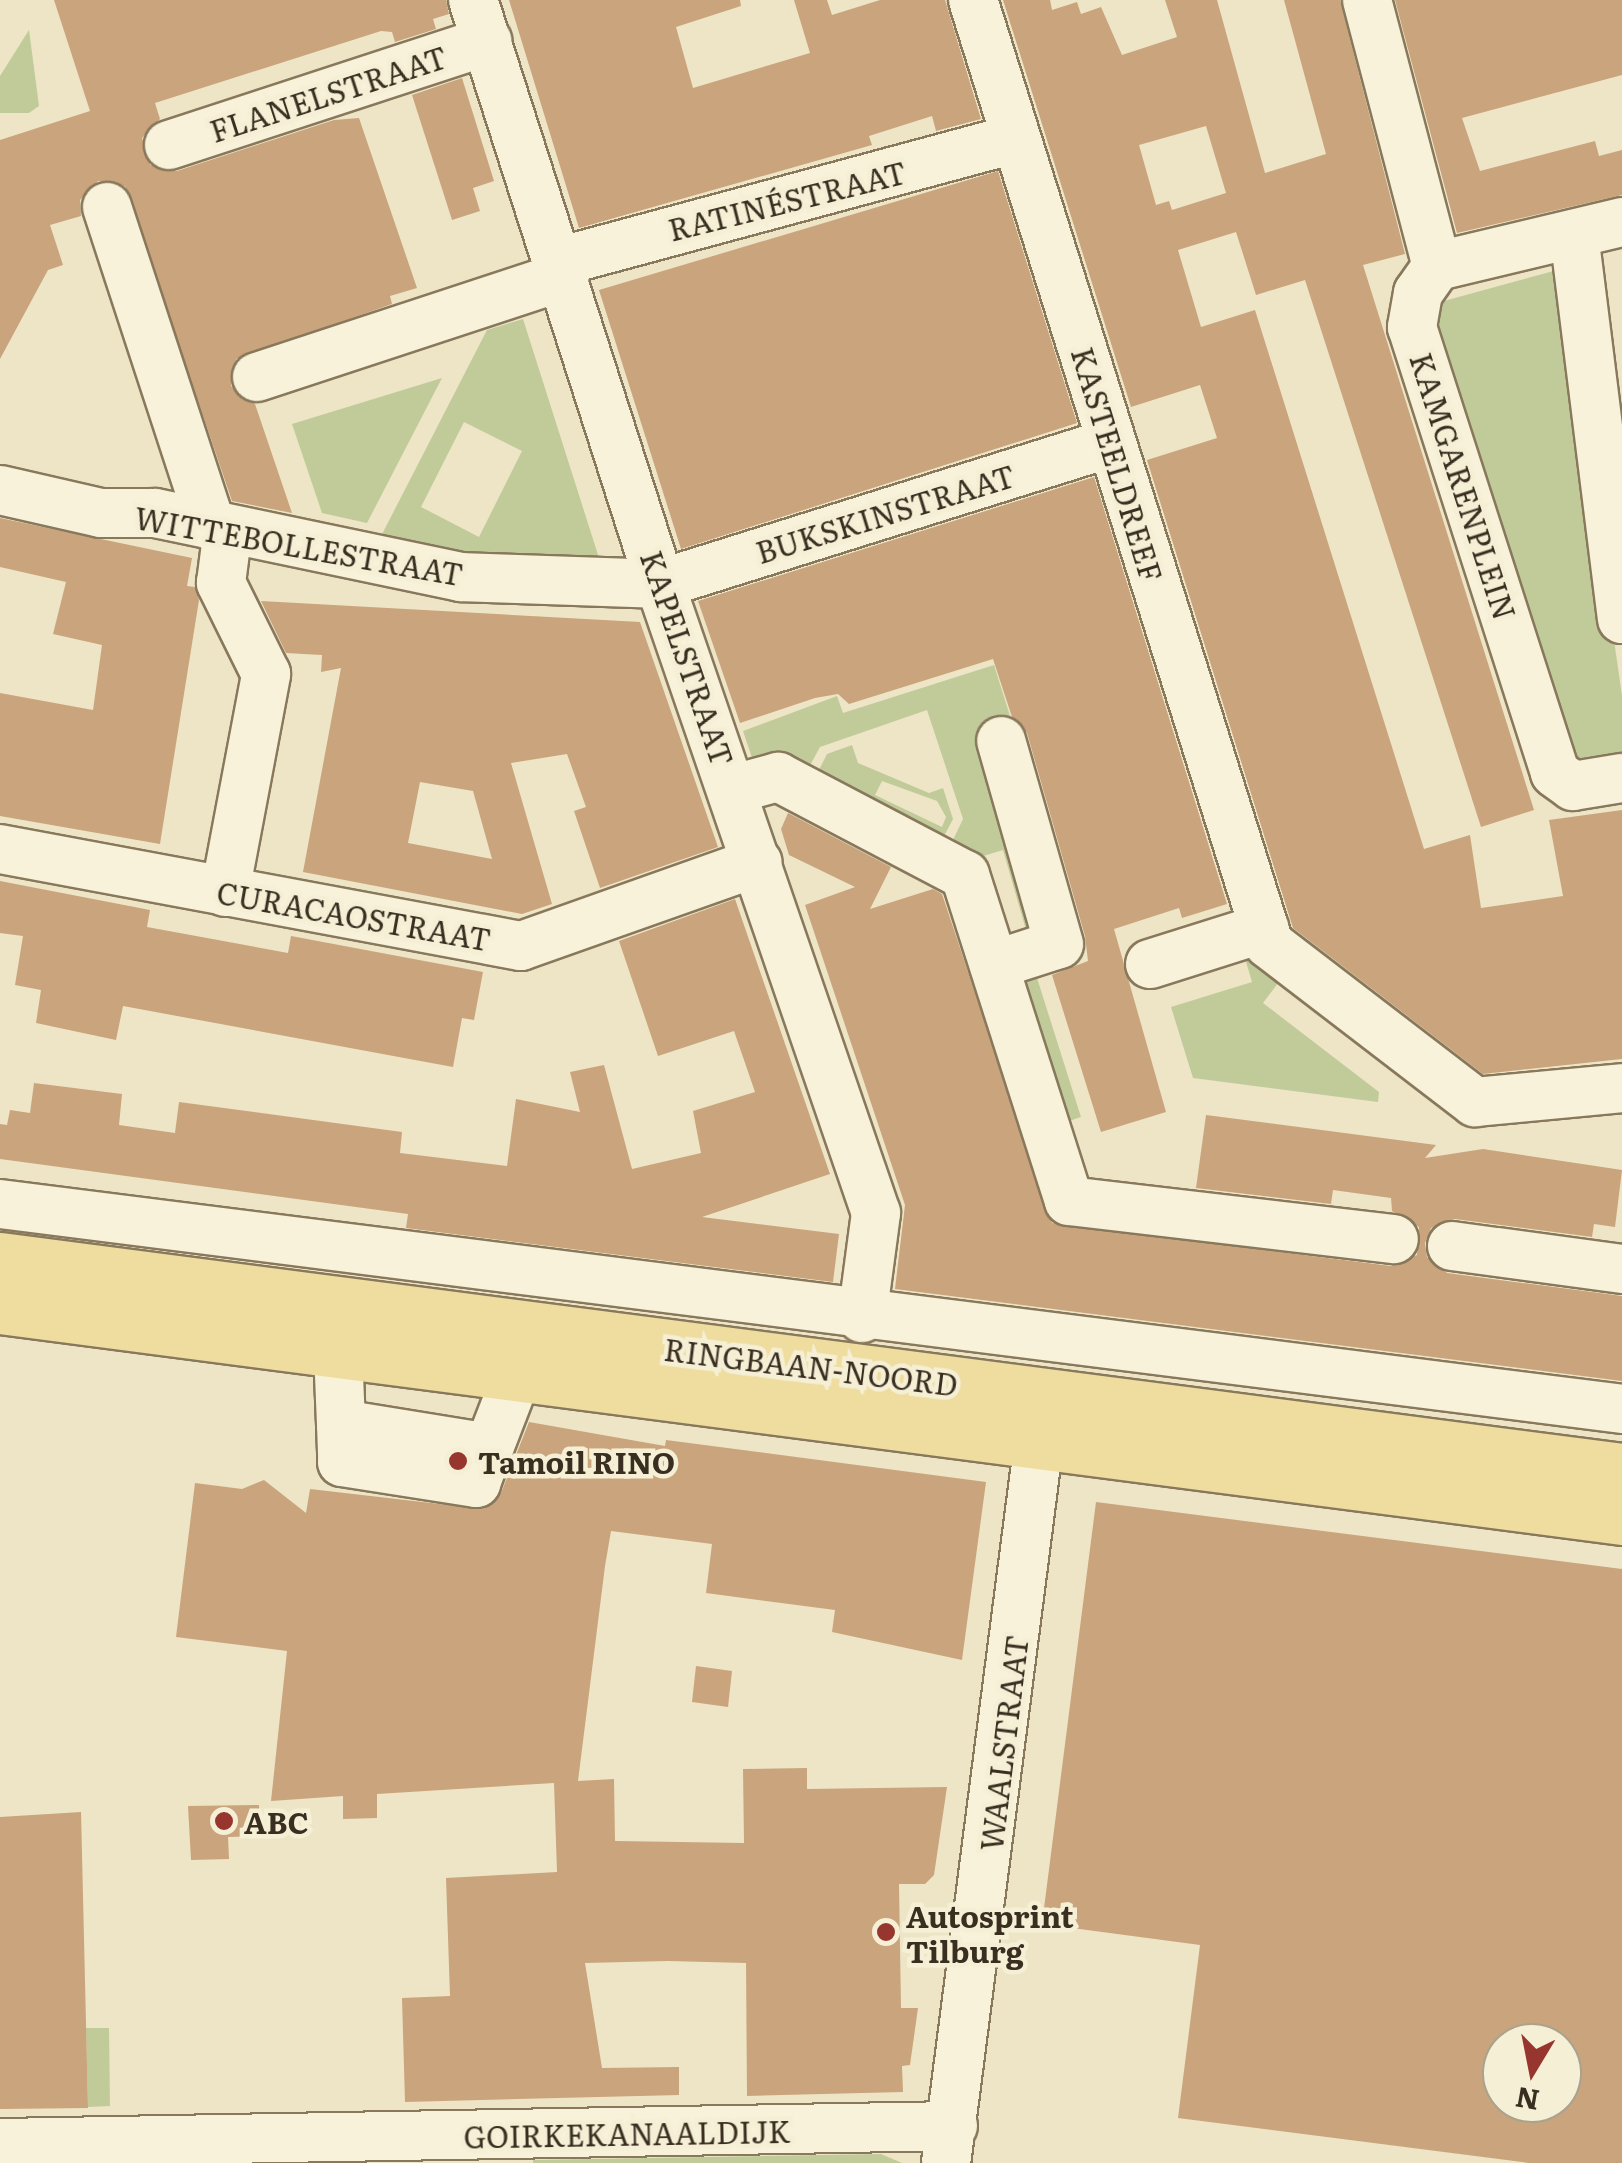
<!DOCTYPE html>
<meta charset="utf-8">
<style>
body{margin:0}
#map{position:relative;width:1622px;height:2163px;overflow:hidden;background:#ede5c6;font-family:Literata,serif}
div>[style]{position:absolute}
.green>*{inset:0;background:#c1cb9a}
.building>*{inset:0;background:#caa47d}
.roads{filter:drop-shadow(2px 0 #88785c) drop-shadow(-2px 0 #88785c) drop-shadow(0 2px #88785c) drop-shadow(0 -2px #88785c)}
.minor>*{height:48px;margin:-24px;padding:0 24px;transform-origin:24px;border-radius:24px;background:#f8f2da}
.major>*{height:55px;margin:-27.5px;padding:0 27.5px;transform-origin:27.5px;border-radius:27.5px;background:#efdda0}
.dots>*{width:28px;height:28px;translate:-50% -50%;box-sizing:border-box;border:5px solid #f5efd6;border-radius:50%}
span{translate:-50% -50%;white-space:nowrap;text-align:center;line-height:1.15;-webkit-text-stroke:9px #f5efd6;paint-order:stroke}
.street-label{font-size:30px;color:#392e20}
.poi-label{font-size:30px;color:#392e20;font-weight:700}
.left{translate:0 -50%;text-align:left}
.north{position:absolute;left:1482px;top:2023px;width:100px;height:100px;box-sizing:border-box;background:#f5efd6;border:2px solid #aaa28d;border-radius:50%;rotate:190deg;font-size:28px;font-weight:700;line-height:40px;text-align:center;color:#392e20}
.north::after{content:'';display:block;margin:auto;width:35px;height:45px;background:#96362e;clip-path:polygon(50% 0,100% 100%,50% 72%,0 100%)}
</style>
<div id="map">
<div class="green">
<i style="clip-path:polygon(29px 30px,39px 106px,29px 113px,0 113px,0 76px)"></i>
<i style="clip-path:polygon(1561px 269px,1622px 696px,1622px 761px,1578px 773px,1430px 336px,1433px 304px)"></i>
<i style="clip-path:polygon(evenodd,523px 319px,599px 558px,440px 553px,378px 542px,487px 330px,523px 319px,464px 422px,522px 451px,479px 537px,421px 507px,464px 422px)"></i>
<i style="clip-path:polygon(442px 378px,367px 523px,322px 513px,292px 424px)"></i>
<i style="clip-path:polygon(994px 665px,1015px 732px,1036px 927px,1026px 930px,1003px 850px,967px 861px,952px 842px,963px 819px,927px 710px,820px 747px,807px 771px,755px 767px,743px 731px,837px 696px,843px 713px)"></i>
<i style="clip-path:polygon(evenodd,852px 745px,858px 763px,929px 793px,943px 788px,953px 819px,943px 838px,816px 776px,827px 754px,852px 745px,882px 781px,937px 801px,946px 817px,942px 827px,875px 795px,882px 781px)"></i>
<i style="clip-path:polygon(1260px 950px,1284px 975px,1263px 1003px,1379px 1092px,1378px 1102px,1193px 1078px,1171px 1007px,1252px 982px,1244px 955px)"></i>
<i style="clip-path:polygon(1037px 978px,1081px 1117px,1063px 1123px,1016px 984px)"></i>
<i style="clip-path:polygon(86px 2028px,109px 2028px,110px 2106px,88px 2107px)"></i>
<i style="clip-path:polygon(881px 2154px,902px 2163px,533px 2163px,533px 2160px)"></i>
</div>
<div class="building">
<i style="clip-path:polygon(54px 0,446px 0,449px 14px,433px 19px,436px 29px,395px 42px,392px 32px,381px 31px,155px 103px,160px 119px,142px 138px,150px 165px,177px 171px,334px 120px,359px 118px,417px 288px,390px 296px,392px 304px,236px 359px,231px 386px,255px 404px,292px 513px,232px 501px,125px 186px,98px 181px,80px 200px,81px 216px,50px 225px,63px 265px,48px 270px,0 359px,0 140px,90px 111px)"></i>
<i style="clip-path:polygon(509px 0,740px 0,741px 6px,676px 27px,693px 88px,810px 53px,794px 0,827px 0,832px 15px,880px 0,945px 0,981px 119px,936px 131px,932px 116px,869px 136px,872px 145px,579px 228px)"></i>
<i style="clip-path:polygon(evenodd,1003px 0,1050px 0,1052px 10px,1077px 2px,1081px 14px,1101px 7px,1122px 55px,1177px 37px,1165px 0,1217px 0,1265px 173px,1326px 154px,1284px 0,1340px 0,1405px 254px,1363px 265px,1534px 810px,1481px 827px,1305px 280px,1256px 295px,1236px 232px,1178px 250px,1201px 327px,1255px 310px,1424px 849px,1470px 835px,1481px 908px,1563px 896px,1549px 820px,1622px 810px,1622px 1059px,1483px 1074px,1293px 928px,1147px 460px,1217px 438px,1200px 385px,1131px 407px,1003px 0,1206px 126px,1226px 193px,1172px 210px,1169px 201px,1156px 205px,1139px 145px,1206px 126px)"></i>
<i style="clip-path:polygon(1395px 0,1622px 0,1622px 75px,1462px 118px,1480px 171px,1595px 141px,1599px 156px,1622px 150px,1622px 195px,1457px 233px)"></i>
<i style="clip-path:polygon(462px 78px,494px 181px,473px 188px,480px 211px,452px 220px,412px 95px)"></i>
<i style="clip-path:polygon(998px 171px,1077px 423px,681px 549px,599px 290px)"></i>
<i style="clip-path:polygon(1094px 477px,1227px 904px,1182px 918px,1179px 908px,1114px 929px,1166px 1112px,1101px 1132px,1052px 975px,1088px 961px,1085px 936px,1027px 733px,1012px 717px,993px 659px,849px 704px,838px 694px,815px 698px,740px 723px,698px 601px)"></i>
<i style="clip-path:polygon(0 518px,192px 558px,187px 586px,195px 587px,199px 600px,160px 844px,0 816px,0 693px,93px 710px,102px 645px,53px 634px,66px 582px,0 567px)"></i>
<i style="clip-path:polygon(evenodd,261px 601px,640px 622px,718px 847px,600px 888px,574px 811px,586px 807px,567px 754px,511px 763px,552px 904px,522px 914px,303px 872px,341px 668px,321px 672px,322px 655px,286px 653px,261px 601px,420px 782px,473px 791px,492px 859px,408px 843px,420px 782px)"></i>
<i style="clip-path:polygon(788px 813px,891px 867px,870px 909px,933px 889px,942px 894px,1052px 1223px,1391px 1266px,1417px 1255px,1419px 1227px,1392px 1211px,1391px 1198px,1333px 1190px,1331px 1204px,1196px 1188px,1206px 1115px,1436px 1145px,1425px 1158px,1483px 1149px,1622px 1170px,1615px 1227px,1594px 1224px,1592px 1237px,1455px 1219px,1431px 1228px,1425px 1243px,1427px 1257px,1447px 1273px,1622px 1296px,1622px 1381px,895px 1289px,905px 1205px,805px 905px,855px 887px,789px 855px,781px 829px)"></i>
<i style="clip-path:polygon(0 881px,150px 910px,147px 927px,288px 953px,291px 936px,483px 972px,474px 1020px,462px 1018px,453px 1067px,123px 1006px,116px 1040px,36px 1023px,41px 990px,15px 985px,23px 936px,0 933px)"></i>
<i style="clip-path:polygon(735px 899px,830px 1174px,702px 1217px,839px 1234px,833px 1282px,406px 1228px,408px 1214px,0 1159px,0 1124px,7px 1125px,10px 1110px,30px 1113px,34px 1083px,122px 1094px,119px 1125px,175px 1133px,179px 1102px,402px 1132px,400px 1153px,507px 1166px,516px 1099px,580px 1112px,570px 1072px,604px 1065px,632px 1169px,701px 1153px,693px 1111px,755px 1092px,734px 1031px,658px 1056px,619px 941px)"></i>
<i style="clip-path:polygon(529px 1422px,665px 1446px,666px 1440px,986px 1482px,962px 1660px,832px 1632px,835px 1610px,706px 1593px,712px 1544px,611px 1531px,605px 1566px,578px 1781px,614px 1779px,615px 1841px,744px 1843px,743px 1769px,807px 1768px,807px 1789px,947px 1787px,934px 1875px,925px 1884px,899px 1884px,901px 2008px,918px 2008px,910px 2065px,902px 2066px,903px 2092px,747px 2096px,746px 1963px,668px 1961px,585px 1963px,602px 2068px,679px 2067px,679px 2095px,405px 2102px,402px 1998px,450px 1996px,446px 1878px,557px 1872px,554px 1783px,377px 1794px,377px 1818px,343px 1819px,343px 1796px,271px 1801px,287px 1651px,176px 1637px,195px 1483px,242px 1489px,264px 1480px,306px 1513px,310px 1489px,483px 1509px,501px 1493px)"></i>
<i style="clip-path:polygon(evenodd,1096px 1502px,1622px 1569px,1622px 2163px,1529px 2163px,1178px 2118px,1200px 1945px,1042px 1924px,1096px 1502px,1502px 2043px,1562px 2043px,1562px 2103px,1502px 2103px,1502px 2043px)"></i>
<i style="clip-path:polygon(696px 1666px,732px 1671px,728px 1707px,692px 1702px)"></i>
<i style="clip-path:polygon(259px 1805px,260px 1836px,228px 1837px,229px 1859px,191px 1860px,188px 1806px)"></i>
<i style="clip-path:polygon(81px 1812px,88px 2108px,0 2109px,0 1817px)"></i>
</div>
<div class="roads">
<div class="minor">
<i style="left:473px;top:0;width:613px;rotate:72.24deg"></i>
<i style="left:660px;top:584px;width:665px;rotate:71.05deg"></i>
<i style="left:876px;top:1213px;width:106px;rotate:97.6deg"></i>
<i style="left:973px;top:0;width:989px;rotate:72.59deg"></i>
<i style="left:1269px;top:944px;width:260px;rotate:37.5deg"></i>
<i style="left:1475px;top:1102px;width:148px;rotate:-5.4deg"></i>
<i style="left:1367px;top:0;width:275px;rotate:75.3deg"></i>
<i style="left:169px;top:145px;width:335px;rotate:-18.1deg"></i>
<i style="left:107px;top:207px;width:335px;rotate:71.9deg"></i>
<i style="left:1622px;top:222px;width:190px;rotate:166.6deg"></i>
<i style="left:1437px;top:266px;width:33px;rotate:125deg"></i>
<i style="left:1418px;top:293px;width:35px;rotate:100deg"></i>
<i style="left:1412px;top:327px;width:468px;rotate:72.2deg"></i>
<i style="left:1555px;top:773px;width:22px;rotate:36deg"></i>
<i style="left:1573px;top:786px;width:50px;rotate:-9.3deg"></i>
<i style="left:1574px;top:234px;width:388px;rotate:82.9deg"></i>
<i style="left:558px;top:262px;width:474px;rotate:-15.1deg"></i>
<i style="left:257px;top:377px;width:324px;rotate:-18.2deg"></i>
<i style="left:0;top:490px;width:104px;rotate:12.8deg"></i>
<i style="left:101px;top:513px;width:54px"></i>
<i style="left:155px;top:513px;width:313px;rotate:11.8deg"></i>
<i style="left:461px;top:577px;width:199px;rotate:2deg"></i>
<i style="left:660px;top:584px;width:471px;rotate:-17.4deg"></i>
<i style="left:734px;top:789px;width:46px;rotate:-15.3deg"></i>
<i style="left:778px;top:777px;width:211px;rotate:27.7deg"></i>
<i style="left:965px;top:875px;width:342px;rotate:72.3deg"></i>
<i style="left:1069px;top:1201px;width:327px;rotate:6.7deg"></i>
<i style="left:0;top:849px;width:530px;rotate:10.55deg"></i>
<i style="left:521px;top:946px;width:251px;rotate:-19.5deg"></i>
<i style="left:225px;top:892px;width:222px;rotate:-79.3deg"></i>
<i style="left:266px;top:674px;width:102px;rotate:-116.3deg"></i>
<i style="left:221px;top:583px;width:54px;rotate:-82.6deg"></i>
<i style="left:1150px;top:964px;width:120px;rotate:-17.5deg"></i>
<i style="left:994px;top:965px;width:68px;rotate:-17.9deg"></i>
<i style="left:1059px;top:944px;width:211px;rotate:-105.9deg"></i>
<i style="left:0;top:1204px;width:1635px;rotate:7.2deg"></i>
<i style="left:1452px;top:1246px;width:172px;rotate:7.7deg"></i>
<i style="left:338px;top:1350px;width:74px;rotate:87.7deg"></i>
<i style="left:341px;top:1424px;width:150px;rotate:9.2deg"></i>
<i style="left:489px;top:1448px;width:80px;rotate:-68.9deg"></i>
<i style="left:341px;top:1424px;width:38px;rotate:88deg"></i>
<i style="left:342px;top:1462px;width:136px;rotate:8.9deg"></i>
<i style="left:476px;top:1483px;width:37px;rotate:-70deg"></i>
<i style="left:0;top:2143px;width:953px;rotate:-1.02deg"></i>
<i style="left:946px;top:2163px;width:728px;rotate:-82.66deg"></i>
</div>
<div class="major">
<i style="left:0;top:1260px;width:1636px;rotate:7.41deg"></i>
<i style="left:0;top:1306px;width:1636px;rotate:7.41deg"></i>
</div>
</div>
<div class="dots">
<i style="left:458px;top:1461px;background:#96362e"></i>
<i style="left:224px;top:1821px;background:#96362e"></i>
<i style="left:886px;top:1932px;background:#96362e"></i>
</div>
<div class="street-label">
<span style="left:328px;top:93px;rotate:-18deg">FLANELSTRAAT</span>
<span style="left:787px;top:200px;rotate:-14deg">RATINÉSTRAAT</span>
<span style="left:1118px;top:464px;rotate:73deg">KASTEELDREEF</span>
<span style="left:1464px;top:486px;rotate:72deg">KAMGARENPLEIN</span>
<span style="left:885px;top:513px;rotate:-17deg">BUKSKINSTRAAT</span>
<span style="left:299px;top:545px;rotate:10deg">WITTEBOLLESTRAAT</span>
<span style="left:688px;top:658px;rotate:71deg">KAPELSTRAAT</span>
<span style="left:354px;top:915px;rotate:10deg">CURACAOSTRAAT</span>
<span style="left:811px;top:1366px;rotate:7deg">RINGBAAN-NOORD</span>
<span style="left:1003px;top:1743px;rotate:-83deg">WAALSTRAAT</span>
<span style="left:627px;top:2133px;rotate:-1deg">GOIRKEKANAALDIJK</span>
</div>
<div class="poi-label">
<span class="left" style="left:478px;top:1461px">Tamoil RINO</span>
<span class="left" style="left:244px;top:1821px">ABC</span>
<span class="left" style="left:906px;top:1932px">Autosprint<br>Tilburg</span>
</div>
<div class="north">N</div>
</div>
